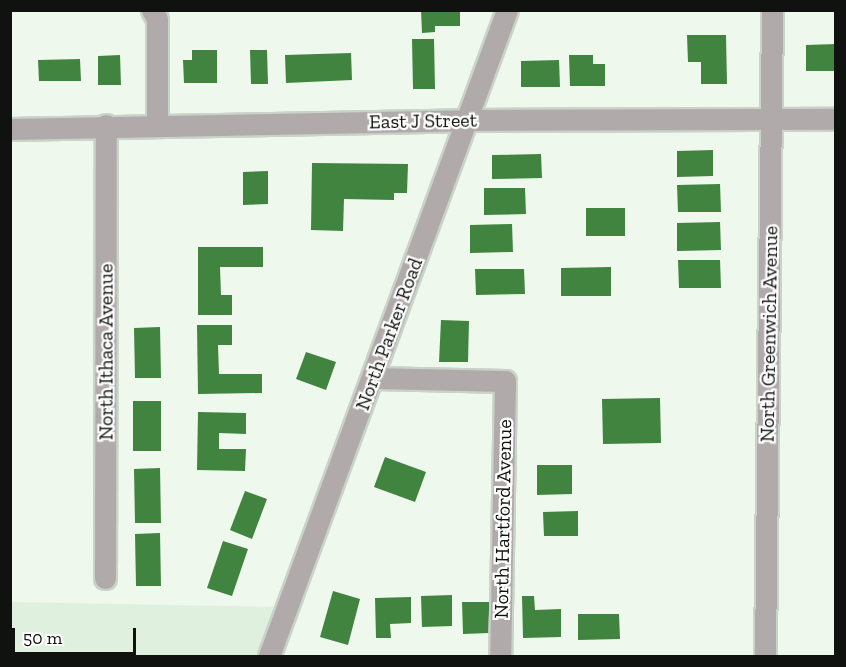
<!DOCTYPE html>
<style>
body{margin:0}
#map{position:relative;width:846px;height:667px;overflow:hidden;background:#eef8ed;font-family:"Zilla Slab",serif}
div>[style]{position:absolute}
.built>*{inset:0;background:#e0f0df}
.building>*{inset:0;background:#40843f}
.roads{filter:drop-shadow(2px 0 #cad3c9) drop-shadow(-2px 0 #cad3c9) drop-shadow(0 2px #cad3c9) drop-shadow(0 -2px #cad3c9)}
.minor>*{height:21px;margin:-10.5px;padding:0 10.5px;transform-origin:10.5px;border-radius:10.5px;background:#b1aaaa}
span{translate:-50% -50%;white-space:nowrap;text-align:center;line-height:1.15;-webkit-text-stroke:4.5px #fff;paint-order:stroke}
.street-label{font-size:20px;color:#0f120e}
.frame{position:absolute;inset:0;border:12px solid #0f120e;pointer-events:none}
.scale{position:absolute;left:12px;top:628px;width:124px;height:27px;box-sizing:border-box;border:3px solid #0f120e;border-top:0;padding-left:8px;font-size:18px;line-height:21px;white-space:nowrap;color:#0f120e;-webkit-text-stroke:4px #fff;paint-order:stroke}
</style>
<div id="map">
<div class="built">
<i style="clip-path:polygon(11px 602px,283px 607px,265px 656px,11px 656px)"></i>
</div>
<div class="building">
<i style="clip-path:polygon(421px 10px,460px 10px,460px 26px,435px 26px,435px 32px,422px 33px)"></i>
<i style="clip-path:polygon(687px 35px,726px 35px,727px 84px,701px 84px,701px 62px,688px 62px)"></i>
<i style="clip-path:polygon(412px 39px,434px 39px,435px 89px,413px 89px)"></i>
<i style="clip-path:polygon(836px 44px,836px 71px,806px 71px,806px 45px)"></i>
<i style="clip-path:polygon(192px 50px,217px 50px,217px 83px,184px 83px,183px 60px,192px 60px)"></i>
<i style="clip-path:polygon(250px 50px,267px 50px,268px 84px,251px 84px)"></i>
<i style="clip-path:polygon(351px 53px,352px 80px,286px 83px,285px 55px)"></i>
<i style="clip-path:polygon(120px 55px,121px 85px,98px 85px,98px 56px)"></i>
<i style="clip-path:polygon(569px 55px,593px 55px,593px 64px,605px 64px,605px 86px,570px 86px)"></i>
<i style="clip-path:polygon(80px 59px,81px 81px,39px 81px,38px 60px)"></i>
<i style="clip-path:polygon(559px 60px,560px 87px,521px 87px,521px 61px)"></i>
<i style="clip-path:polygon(713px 150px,713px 176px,677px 177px,677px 151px)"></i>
<i style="clip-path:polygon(541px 154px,542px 178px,492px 179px,492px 155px)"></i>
<i style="clip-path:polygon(312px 163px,408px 164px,407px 193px,394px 193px,394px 200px,344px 199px,343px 231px,311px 230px)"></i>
<i style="clip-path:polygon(268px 171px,268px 204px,243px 205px,243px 172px)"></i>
<i style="clip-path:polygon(720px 184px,721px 212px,678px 212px,677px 185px)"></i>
<i style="clip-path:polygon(484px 188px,525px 188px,526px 214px,484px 215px)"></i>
<i style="clip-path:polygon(586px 208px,625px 208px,625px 236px,586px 236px)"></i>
<i style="clip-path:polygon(720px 222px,721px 250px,677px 251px,677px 223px)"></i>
<i style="clip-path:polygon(512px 224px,513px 252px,470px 253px,470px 225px)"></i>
<i style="clip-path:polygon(198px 247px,263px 247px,263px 267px,220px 267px,221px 295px,232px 295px,232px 315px,198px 315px)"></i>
<i style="clip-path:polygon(678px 260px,720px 260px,721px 288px,679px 288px)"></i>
<i style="clip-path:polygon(611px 267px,611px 296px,561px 296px,561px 268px)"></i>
<i style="clip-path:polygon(475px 269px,524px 269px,525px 294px,476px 295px)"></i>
<i style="clip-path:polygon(441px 320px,469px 321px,468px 362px,439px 362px)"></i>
<i style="clip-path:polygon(197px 325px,232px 325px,232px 345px,218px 345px,219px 374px,262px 374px,262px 393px,198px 394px)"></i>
<i style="clip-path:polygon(160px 327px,161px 378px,135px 378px,134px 328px)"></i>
<i style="clip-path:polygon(306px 352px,336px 362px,326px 390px,296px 379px)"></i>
<i style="clip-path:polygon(660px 398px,661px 443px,603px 444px,602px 399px)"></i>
<i style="clip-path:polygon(133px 401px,161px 401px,161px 451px,133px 451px)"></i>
<i style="clip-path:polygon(198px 412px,246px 413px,246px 434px,219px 433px,219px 449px,246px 449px,245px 471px,197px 470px)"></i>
<i style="clip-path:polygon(385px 457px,426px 472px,415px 502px,374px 487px)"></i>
<i style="clip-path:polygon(537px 465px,572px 465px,572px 494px,537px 495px)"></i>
<i style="clip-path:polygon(160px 468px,161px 523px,135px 523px,134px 469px)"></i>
<i style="clip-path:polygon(245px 491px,267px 499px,252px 539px,230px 530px)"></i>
<i style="clip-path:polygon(578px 511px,578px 536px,544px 536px,543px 512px)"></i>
<i style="clip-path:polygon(160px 533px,161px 586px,136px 586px,135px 534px)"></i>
<i style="clip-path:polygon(223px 541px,248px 549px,232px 596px,207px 588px)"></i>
<i style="clip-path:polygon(333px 591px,360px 599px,348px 645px,320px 637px)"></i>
<i style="clip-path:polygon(452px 595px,452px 626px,422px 627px,421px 596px)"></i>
<i style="clip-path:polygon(522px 596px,534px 596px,535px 610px,561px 609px,561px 637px,523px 638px)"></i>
<i style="clip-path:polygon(411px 597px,411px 623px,390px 624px,391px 638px,376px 638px,375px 598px)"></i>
<i style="clip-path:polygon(462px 602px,489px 602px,489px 633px,463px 634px)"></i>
<i style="clip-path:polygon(578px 614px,619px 614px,620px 639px,578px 640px)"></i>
</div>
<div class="roads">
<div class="minor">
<i style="left:152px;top:10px;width:10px;rotate:61deg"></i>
<i style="left:157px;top:19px;width:107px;rotate:90deg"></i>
<i style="left:10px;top:129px;width:456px;rotate:-1.1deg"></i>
<i style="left:466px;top:120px;width:370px;rotate:-0.2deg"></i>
<i style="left:374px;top:378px;width:131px;rotate:1.3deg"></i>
<i style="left:505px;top:381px;width:275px;rotate:91deg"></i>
<i style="left:105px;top:578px;width:453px;rotate:-89.9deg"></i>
<i style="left:269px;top:656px;width:688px;rotate:-69.78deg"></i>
<i style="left:765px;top:656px;width:646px;rotate:-89.38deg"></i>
</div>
</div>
<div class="street-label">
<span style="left:423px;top:121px;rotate:-1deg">East J Street</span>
<span style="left:389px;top:334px;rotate:-70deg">North Parker Road</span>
<span style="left:769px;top:334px;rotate:-89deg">North Greenwich Avenue</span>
<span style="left:106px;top:352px;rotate:-90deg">North Ithaca Avenue</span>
<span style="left:503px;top:519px;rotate:-89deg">North Hartford Avenue</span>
</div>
<div class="frame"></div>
<div class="scale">50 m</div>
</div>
